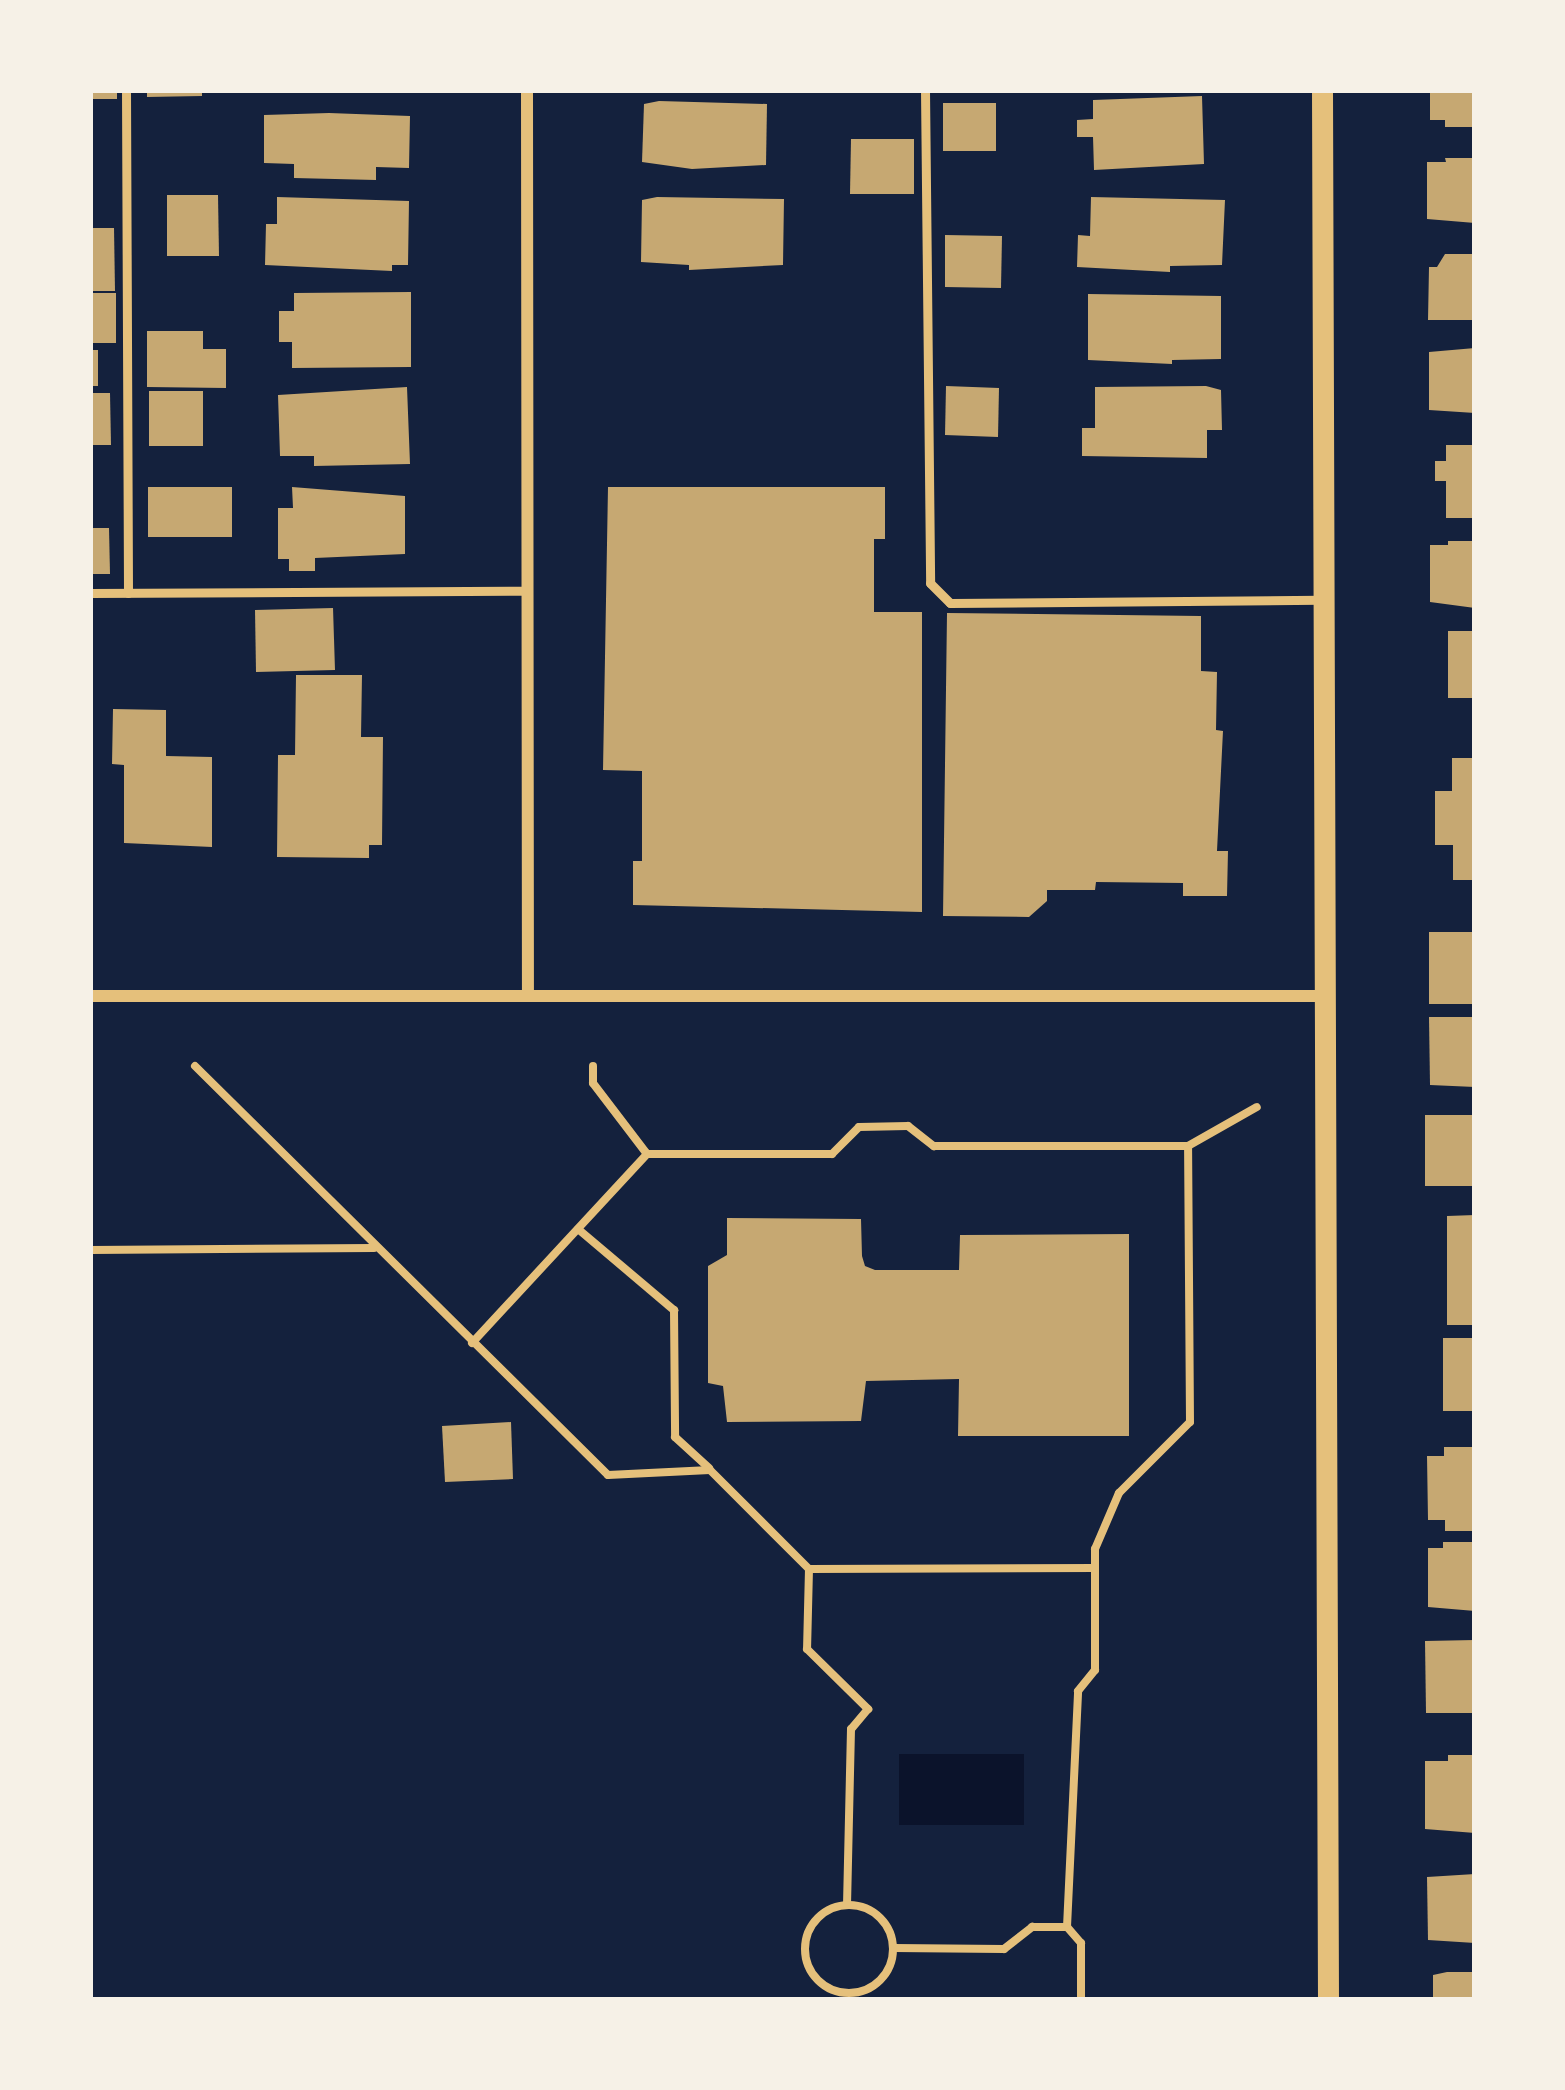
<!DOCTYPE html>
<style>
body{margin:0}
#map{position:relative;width:1565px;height:2090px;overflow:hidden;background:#14213d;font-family:Montserrat,sans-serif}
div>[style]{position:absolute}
.water>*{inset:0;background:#0b132b}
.building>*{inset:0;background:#c6a872}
.path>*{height:8px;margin:-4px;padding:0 4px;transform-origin:4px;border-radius:4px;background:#e5c07b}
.path>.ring{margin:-4px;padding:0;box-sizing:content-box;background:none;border:8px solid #e5c07b;border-radius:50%}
.service>*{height:9px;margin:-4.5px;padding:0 4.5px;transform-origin:4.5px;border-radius:4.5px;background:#e5c07b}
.minor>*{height:12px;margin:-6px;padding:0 6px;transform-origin:6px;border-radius:6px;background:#e5c07b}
.tertiary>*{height:21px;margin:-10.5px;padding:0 10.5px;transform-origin:10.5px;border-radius:10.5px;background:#e5c07b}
span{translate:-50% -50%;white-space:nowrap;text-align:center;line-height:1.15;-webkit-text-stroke:12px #f6f1e7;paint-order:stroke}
.frame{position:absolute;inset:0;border:93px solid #f6f1e7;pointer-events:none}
</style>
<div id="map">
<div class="water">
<i style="clip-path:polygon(899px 1754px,1024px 1754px,1024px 1825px,899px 1825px)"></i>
</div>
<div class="building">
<i style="clip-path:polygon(90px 90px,117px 90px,117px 99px,90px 99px)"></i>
<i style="clip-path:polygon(147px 90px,202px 90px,202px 96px,147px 97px)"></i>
<i style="clip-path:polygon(1430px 90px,1475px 90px,1475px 127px,1445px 127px,1445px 120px,1430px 120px)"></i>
<i style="clip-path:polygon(1202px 96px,1204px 164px,1094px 170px,1093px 137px,1077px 137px,1077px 120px,1093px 119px,1093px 100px)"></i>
<i style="clip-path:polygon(659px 101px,767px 104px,766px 165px,692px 169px,642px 162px,644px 104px)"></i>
<i style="clip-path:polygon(943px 103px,996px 103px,996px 151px,943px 151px)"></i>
<i style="clip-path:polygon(329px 113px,410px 116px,409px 168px,376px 167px,376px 180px,294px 178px,294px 164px,264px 163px,264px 115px)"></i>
<i style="clip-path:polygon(851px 139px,914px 139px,914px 194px,850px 194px)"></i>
<i style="clip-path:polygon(1445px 158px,1475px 158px,1475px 223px,1427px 219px,1427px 162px,1446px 162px)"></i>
<i style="clip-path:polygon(167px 195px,218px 195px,219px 256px,167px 256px)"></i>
<i style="clip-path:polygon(277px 197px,409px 201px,408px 265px,392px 265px,392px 271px,265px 265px,266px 224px,277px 224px)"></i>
<i style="clip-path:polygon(657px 197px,784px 199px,783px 265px,689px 270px,689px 265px,641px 262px,642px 200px)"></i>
<i style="clip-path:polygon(1091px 197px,1225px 200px,1222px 265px,1170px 266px,1170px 272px,1077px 267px,1078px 235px,1090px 236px)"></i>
<i style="clip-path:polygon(90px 228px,114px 228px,115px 291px,90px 291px)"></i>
<i style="clip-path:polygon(945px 235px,1002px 236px,1001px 288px,945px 287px)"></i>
<i style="clip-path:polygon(1445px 254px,1475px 254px,1475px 320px,1428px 320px,1429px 267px,1437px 267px)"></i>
<i style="clip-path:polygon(411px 292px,411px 367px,292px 368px,292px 342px,279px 342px,279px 311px,294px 311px,294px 293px)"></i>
<i style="clip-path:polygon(90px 293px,116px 293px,116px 343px,90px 343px)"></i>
<i style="clip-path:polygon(1088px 294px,1221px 296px,1221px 359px,1172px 360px,1172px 364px,1088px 360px)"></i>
<i style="clip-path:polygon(147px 331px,203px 331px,203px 349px,226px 349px,226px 388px,147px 387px)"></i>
<i style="clip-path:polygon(1475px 348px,1475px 413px,1429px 410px,1429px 352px)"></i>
<i style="clip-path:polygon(90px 350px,98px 350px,98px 386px,90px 386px)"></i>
<i style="clip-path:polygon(946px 386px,999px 388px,998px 437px,945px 435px)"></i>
<i style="clip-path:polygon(1206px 386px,1221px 390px,1222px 430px,1207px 430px,1207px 458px,1082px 456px,1082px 428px,1095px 428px,1095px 387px)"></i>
<i style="clip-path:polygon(407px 387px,410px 464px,314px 466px,314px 456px,280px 456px,278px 395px)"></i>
<i style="clip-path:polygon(149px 391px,203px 391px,203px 446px,149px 446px)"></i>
<i style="clip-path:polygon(90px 393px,110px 393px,111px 445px,90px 445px)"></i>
<i style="clip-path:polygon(1446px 445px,1475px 445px,1475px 518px,1446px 518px,1446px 481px,1435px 481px,1435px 461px,1446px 461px)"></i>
<i style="clip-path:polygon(148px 487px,232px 487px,232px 537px,148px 537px)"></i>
<i style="clip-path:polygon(292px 487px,405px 496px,405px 554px,315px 558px,315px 571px,289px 571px,289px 559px,278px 559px,278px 508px,293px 508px)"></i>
<i style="clip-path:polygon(608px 487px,885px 487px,885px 539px,874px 539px,874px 612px,922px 612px,922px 912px,633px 905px,633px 861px,642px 861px,642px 771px,603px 770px)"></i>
<i style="clip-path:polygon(90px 528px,109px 528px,110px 574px,90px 574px)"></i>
<i style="clip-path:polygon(1448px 541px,1475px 541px,1475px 608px,1430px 602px,1430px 545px,1448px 545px)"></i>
<i style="clip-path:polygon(333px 608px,335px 670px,256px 672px,255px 610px)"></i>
<i style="clip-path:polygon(947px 613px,1201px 616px,1201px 671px,1217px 672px,1216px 730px,1223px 731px,1217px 851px,1228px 851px,1227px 896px,1183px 896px,1183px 883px,1096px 882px,1095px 890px,1047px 890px,1047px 901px,1029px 917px,943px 916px)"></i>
<i style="clip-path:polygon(1448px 631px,1475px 631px,1475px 698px,1448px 698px)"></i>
<i style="clip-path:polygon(296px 675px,362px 675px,361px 737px,383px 737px,382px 845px,369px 845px,369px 858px,277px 857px,278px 755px,295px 755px)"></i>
<i style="clip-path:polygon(113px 709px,166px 710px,166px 756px,212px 757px,212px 847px,124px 843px,124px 765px,112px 764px)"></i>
<i style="clip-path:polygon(1452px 758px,1475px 758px,1475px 880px,1453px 880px,1453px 845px,1435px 845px,1435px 791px,1452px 791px)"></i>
<i style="clip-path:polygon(1429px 932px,1475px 932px,1475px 1004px,1429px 1004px)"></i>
<i style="clip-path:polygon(1429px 1017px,1475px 1017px,1475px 1087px,1430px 1085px)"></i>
<i style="clip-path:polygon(1425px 1115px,1475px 1115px,1475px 1186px,1425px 1186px)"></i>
<i style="clip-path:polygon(1475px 1215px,1475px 1325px,1447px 1325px,1447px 1216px)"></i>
<i style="clip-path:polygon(727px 1218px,861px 1219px,862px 1256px,865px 1266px,875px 1270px,959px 1270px,960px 1235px,1129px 1234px,1129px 1436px,958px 1436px,959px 1379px,866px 1381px,861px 1421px,727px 1422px,723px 1386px,708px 1383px,708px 1266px,727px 1255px)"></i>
<i style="clip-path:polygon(1443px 1338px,1475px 1338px,1475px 1411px,1443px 1411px)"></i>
<i style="clip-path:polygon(511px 1422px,513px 1479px,445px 1482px,442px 1426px)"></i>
<i style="clip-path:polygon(1444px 1447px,1475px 1447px,1475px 1531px,1445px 1531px,1445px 1520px,1428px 1520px,1427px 1456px,1444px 1456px)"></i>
<i style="clip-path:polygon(1443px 1542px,1475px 1542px,1475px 1611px,1428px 1607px,1428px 1548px,1443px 1548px)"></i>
<i style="clip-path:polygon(1475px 1640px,1475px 1713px,1426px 1713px,1425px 1641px)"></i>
<i style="clip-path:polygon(1448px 1755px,1475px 1755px,1475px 1833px,1425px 1829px,1425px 1761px,1448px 1761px)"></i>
<i style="clip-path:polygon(1475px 1874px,1475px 1943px,1428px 1940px,1427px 1877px)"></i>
<i style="clip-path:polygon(1447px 1972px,1475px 1972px,1475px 2000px,1433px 2000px,1433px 1975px)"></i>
</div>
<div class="path">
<i style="left:195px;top:1066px;width:581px;rotate:44.72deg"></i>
<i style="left:608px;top:1475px;width:102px;rotate:-2.8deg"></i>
<i style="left:710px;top:1470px;width:140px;rotate:45deg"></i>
<i style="left:809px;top:1569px;width:80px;rotate:91.4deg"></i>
<i style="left:807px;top:1649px;width:86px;rotate:44.5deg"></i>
<i style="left:868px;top:1709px;width:26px;rotate:130deg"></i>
<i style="left:851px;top:1729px;width:175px;rotate:91.3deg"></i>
<i style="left:647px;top:1154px;width:185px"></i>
<i style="left:832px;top:1154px;width:38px;rotate:-45deg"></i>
<i style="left:859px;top:1127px;width:49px;rotate:-1.2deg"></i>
<i style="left:908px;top:1126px;width:33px;rotate:38deg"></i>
<i style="left:934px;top:1146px;width:254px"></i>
<i style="left:578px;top:1229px;width:126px;rotate:40.2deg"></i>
<i style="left:674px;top:1310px;width:127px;rotate:89.5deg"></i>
<i style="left:675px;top:1437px;width:46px;rotate:42.4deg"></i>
<i style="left:90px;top:1250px;width:284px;rotate:-0.4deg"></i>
<i style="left:472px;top:1343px;width:258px;rotate:-47.2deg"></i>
<i style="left:647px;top:1154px;width:89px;rotate:-127.3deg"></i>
<i style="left:593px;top:1083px;width:17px;rotate:-90deg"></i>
<i style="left:809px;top:1569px;width:286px;rotate:-0.2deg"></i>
<i class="ring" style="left:805px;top:1905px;width:80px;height:80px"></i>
<i style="left:894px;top:1948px;width:110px;rotate:0.5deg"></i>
<i style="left:1004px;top:1949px;width:36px;rotate:-38deg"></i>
<i style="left:1032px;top:1927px;width:35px"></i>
<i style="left:1081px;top:2000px;width:57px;rotate:-90deg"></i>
<i style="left:1081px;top:1943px;width:21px;rotate:-131deg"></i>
<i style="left:1067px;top:1927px;width:236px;rotate:-87.3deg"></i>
<i style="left:1078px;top:1691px;width:27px;rotate:-51deg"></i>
<i style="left:1095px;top:1670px;width:121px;rotate:-90deg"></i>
<i style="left:1095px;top:1549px;width:61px;rotate:-66.8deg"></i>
<i style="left:1119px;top:1493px;width:100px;rotate:-45deg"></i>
<i style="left:1190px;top:1422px;width:276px;rotate:-90.4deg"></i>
<i style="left:1188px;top:1146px;width:79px;rotate:-29.5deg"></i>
</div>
<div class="service">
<i style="left:126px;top:90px;width:503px;rotate:89.77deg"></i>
<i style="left:925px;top:90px;width:493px;rotate:89.4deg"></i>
<i style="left:930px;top:583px;width:28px;rotate:45deg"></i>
<i style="left:950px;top:603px;width:370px;rotate:-0.5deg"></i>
<i style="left:90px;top:593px;width:438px;rotate:-0.3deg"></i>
</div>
<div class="minor">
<i style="left:527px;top:90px;width:906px;rotate:89.94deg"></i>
<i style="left:90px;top:996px;width:1235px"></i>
</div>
<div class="tertiary">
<i style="left:1322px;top:90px;width:1910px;rotate:89.82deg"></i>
</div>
<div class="frame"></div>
</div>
